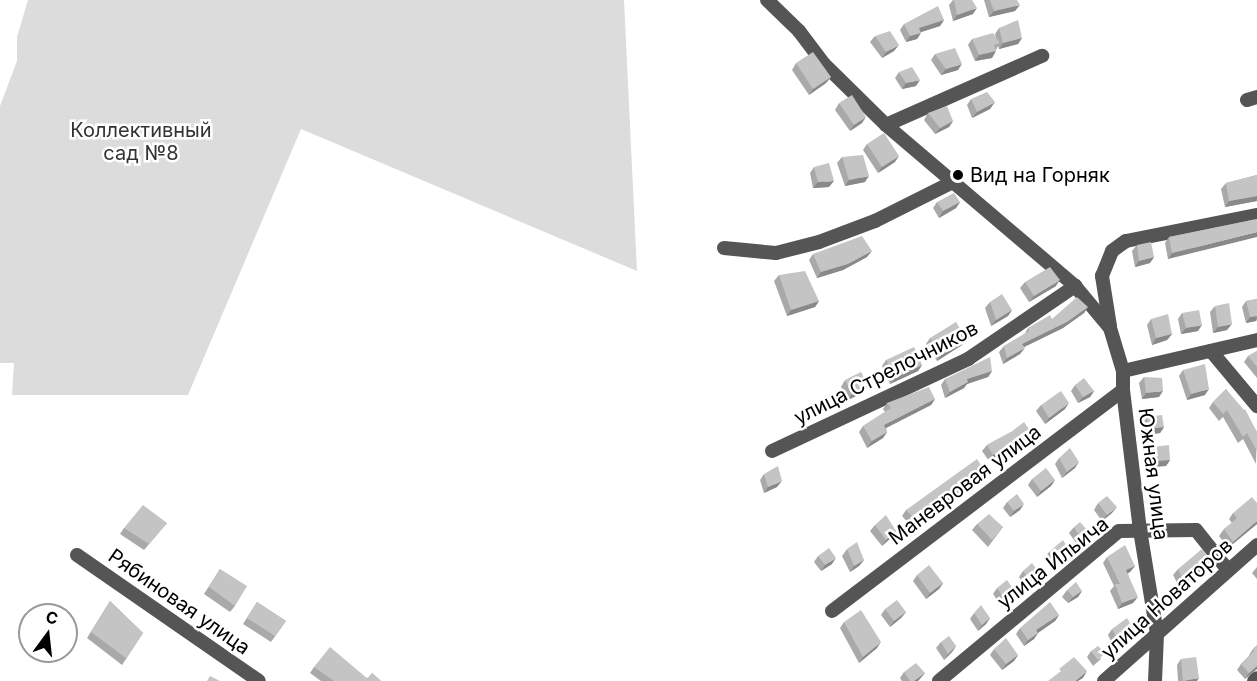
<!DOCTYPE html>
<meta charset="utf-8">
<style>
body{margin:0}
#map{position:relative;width:1257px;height:681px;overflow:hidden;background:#fff;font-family:Inter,sans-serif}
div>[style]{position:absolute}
.green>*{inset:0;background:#dcdcdc}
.minor>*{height:14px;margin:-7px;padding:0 7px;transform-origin:7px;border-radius:7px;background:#555}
.wall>*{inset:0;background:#a9a9a9}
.shaded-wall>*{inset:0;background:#898989}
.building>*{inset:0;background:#c4c4c4}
.dots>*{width:16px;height:16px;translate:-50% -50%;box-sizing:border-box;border:3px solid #fff;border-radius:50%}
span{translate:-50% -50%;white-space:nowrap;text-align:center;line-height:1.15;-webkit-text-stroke:5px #fff;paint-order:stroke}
.park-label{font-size:20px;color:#333}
.poi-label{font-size:20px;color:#000}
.left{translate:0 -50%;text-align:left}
.street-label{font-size:20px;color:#000}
.north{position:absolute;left:18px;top:603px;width:60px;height:60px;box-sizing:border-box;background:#fff;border:2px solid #999;border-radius:50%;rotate:15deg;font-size:16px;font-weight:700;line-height:24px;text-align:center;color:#000}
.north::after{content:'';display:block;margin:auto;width:21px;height:27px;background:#000;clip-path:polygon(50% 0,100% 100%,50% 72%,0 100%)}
</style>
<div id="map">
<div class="green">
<i style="clip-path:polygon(28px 0,624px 0,637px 271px,301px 129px,188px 395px,12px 395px,14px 363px,0 363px,0 106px,17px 61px,17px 37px)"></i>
</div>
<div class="minor">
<i style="left:767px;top:0;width:45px;rotate:44.1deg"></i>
<i style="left:799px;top:31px;width:41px;rotate:52.9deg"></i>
<i style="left:824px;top:64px;width:87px;rotate:44.5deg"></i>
<i style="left:886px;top:125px;width:248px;rotate:40.4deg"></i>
<i style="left:1075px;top:286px;width:55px;rotate:50.2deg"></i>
<i style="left:1110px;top:328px;width:45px;rotate:73.2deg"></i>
<i style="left:1123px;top:371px;width:19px;rotate:90deg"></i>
<i style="left:1123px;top:390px;width:141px;rotate:83.1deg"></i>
<i style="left:1140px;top:530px;width:105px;rotate:80.7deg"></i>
<i style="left:1157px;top:634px;width:47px;rotate:92.4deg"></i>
<i style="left:1247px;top:100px;width:10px;rotate:-17deg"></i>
<i style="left:886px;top:125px;width:171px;rotate:-23.9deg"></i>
<i style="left:724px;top:248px;width:52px;rotate:5.5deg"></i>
<i style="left:776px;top:253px;width:44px;rotate:-14.3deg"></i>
<i style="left:819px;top:242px;width:60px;rotate:-20.6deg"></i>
<i style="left:875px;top:221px;width:87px;rotate:-26.6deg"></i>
<i style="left:1110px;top:326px;width:51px;rotate:-99.1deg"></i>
<i style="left:1102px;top:276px;width:27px;rotate:-68deg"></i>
<i style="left:1112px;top:251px;width:17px;rotate:-36deg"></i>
<i style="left:1126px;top:241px;width:134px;rotate:-11.2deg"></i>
<i style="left:1211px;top:351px;width:72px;rotate:50.1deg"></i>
<i style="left:1123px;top:371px;width:138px;rotate:-13deg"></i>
<i style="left:772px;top:451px;width:217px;rotate:-25.1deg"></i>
<i style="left:968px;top:359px;width:130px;rotate:-34.3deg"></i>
<i style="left:77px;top:555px;width:221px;rotate:34.7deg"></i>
<i style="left:832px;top:611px;width:365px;rotate:-37.2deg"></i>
<i style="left:939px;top:681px;width:234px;rotate:-39.8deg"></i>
<i style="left:1119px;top:531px;width:77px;rotate:-0.7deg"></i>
<i style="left:1196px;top:530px;width:51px;rotate:51.3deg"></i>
<i style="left:1104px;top:681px;width:205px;rotate:-41.6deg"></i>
<i style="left:1254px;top:681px;width:4px;rotate:-45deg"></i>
</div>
<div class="wall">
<i style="clip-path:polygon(953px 0,972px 0,973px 14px,953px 21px,949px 5px)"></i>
<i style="clip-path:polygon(984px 0,1017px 0,1015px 11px,989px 17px)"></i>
<i style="clip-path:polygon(944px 20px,940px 26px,921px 32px,917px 39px,906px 42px,900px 30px,904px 24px)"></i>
<i style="clip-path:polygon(999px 28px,1022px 38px,1018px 44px,999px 49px,998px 46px,992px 58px,975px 61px,968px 45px,972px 39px,996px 38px,995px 34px)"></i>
<i style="clip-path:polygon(875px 36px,894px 51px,882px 58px,870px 42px)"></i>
<i style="clip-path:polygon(935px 54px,958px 70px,941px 75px,931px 60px)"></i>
<i style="clip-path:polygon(796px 63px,831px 77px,826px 83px,809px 95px,792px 70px)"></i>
<i style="clip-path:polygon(899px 72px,916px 86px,902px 89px,895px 78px)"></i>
<i style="clip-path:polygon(971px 99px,990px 109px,972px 118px,967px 105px)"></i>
<i style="clip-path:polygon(839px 103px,862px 123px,850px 131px,835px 110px)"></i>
<i style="clip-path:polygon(928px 113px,953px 121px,949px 127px,935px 134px,924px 120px)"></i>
<i style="clip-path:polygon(867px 144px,895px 162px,878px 173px,863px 150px)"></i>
<i style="clip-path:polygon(842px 157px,865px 182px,845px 186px,837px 163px)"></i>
<i style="clip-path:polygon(814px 167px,829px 187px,813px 188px,810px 173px)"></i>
<i style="clip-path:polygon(1257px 175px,1257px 201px,1225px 207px,1221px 189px,1226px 183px)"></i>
<i style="clip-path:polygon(937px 202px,960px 202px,956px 208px,939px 218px,933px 208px)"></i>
<i style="clip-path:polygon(1257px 219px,1168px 259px,1165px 243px,1169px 237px)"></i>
<i style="clip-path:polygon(1137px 245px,1154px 257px,1150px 263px,1135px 267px,1132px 251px)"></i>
<i style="clip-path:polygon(813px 254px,867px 257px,843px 270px,817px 278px,809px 260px)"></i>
<i style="clip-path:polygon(779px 275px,819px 301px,815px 307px,787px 316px,774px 281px)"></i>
<i style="clip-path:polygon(1025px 282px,1056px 286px,1029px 302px,1020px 288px)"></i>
<i style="clip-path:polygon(1257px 299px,1257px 320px,1256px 321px,1246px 323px,1242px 307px,1246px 301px)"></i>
<i style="clip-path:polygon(990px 302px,1012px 310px,1008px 316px,991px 326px,985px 308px)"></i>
<i style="clip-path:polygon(1215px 306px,1227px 330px,1213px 333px,1210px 312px)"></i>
<i style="clip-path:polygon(1088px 307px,1084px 313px,1063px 328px,1024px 347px,1020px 354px,1003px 364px,999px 352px,1004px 346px,1024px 335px,1028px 328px)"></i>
<i style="clip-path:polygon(1182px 313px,1198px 331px,1181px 334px,1178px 319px)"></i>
<i style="clip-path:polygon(1151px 319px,1172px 334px,1167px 340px,1152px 345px,1147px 325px)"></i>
<i style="clip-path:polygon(930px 338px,962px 345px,937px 361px,926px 344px)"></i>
<i style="clip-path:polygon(1257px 351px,1257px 378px,1244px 362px,1248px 356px)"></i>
<i style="clip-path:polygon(886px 360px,922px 365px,918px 371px,890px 384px,882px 366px)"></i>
<i style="clip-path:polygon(1183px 370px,1205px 395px,1187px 400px,1179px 376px)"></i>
<i style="clip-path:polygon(992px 371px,988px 377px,967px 384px,964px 388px,945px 398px,941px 385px,945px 379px)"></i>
<i style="clip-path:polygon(1144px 377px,1159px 397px,1142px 399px,1139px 383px)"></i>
<i style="clip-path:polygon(845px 380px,864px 392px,848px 400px,841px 387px)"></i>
<i style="clip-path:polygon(1075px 385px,1094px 391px,1090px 397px,1078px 403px,1071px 391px)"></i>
<i style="clip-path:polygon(1226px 389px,1257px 432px,1256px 464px,1243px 439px,1238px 443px,1223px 417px,1219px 421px,1209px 408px,1213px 402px)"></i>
<i style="clip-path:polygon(935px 399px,931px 405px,886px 428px,887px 432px,883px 438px,867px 448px,859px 432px,863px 426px,885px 412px,883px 409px,887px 403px)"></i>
<i style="clip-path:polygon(1041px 405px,1065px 409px,1045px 424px,1036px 411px)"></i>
<i style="clip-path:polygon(1147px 417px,1164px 427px,1160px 433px,1145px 435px,1143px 423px)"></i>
<i style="clip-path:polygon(1011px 432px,1027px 438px,989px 461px,982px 451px,987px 445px)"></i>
<i style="clip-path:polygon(1154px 447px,1170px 460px,1166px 466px,1151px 467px,1150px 453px)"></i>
<i style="clip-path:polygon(1059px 458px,1075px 468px,1062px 478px,1055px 464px)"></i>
<i style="clip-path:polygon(764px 474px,777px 487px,764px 493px,760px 480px)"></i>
<i style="clip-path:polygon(981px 477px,960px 490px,956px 496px,938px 508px,936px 505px,910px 525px,902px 516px,906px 510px)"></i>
<i style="clip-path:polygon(1032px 479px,1055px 480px,1051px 486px,1037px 497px,1028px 485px)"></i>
<i style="clip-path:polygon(1007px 502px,1020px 510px,1010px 517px,1003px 508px)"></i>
<i style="clip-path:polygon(1098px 503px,1112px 513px,1102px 521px,1094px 510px)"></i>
<i style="clip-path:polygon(1233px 513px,1257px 524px,1228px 548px,1219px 536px,1224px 529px,1232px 523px,1229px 519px)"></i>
<i style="clip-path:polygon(167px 523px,144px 550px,120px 534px,124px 528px)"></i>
<i style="clip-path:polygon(977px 524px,1003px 527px,988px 547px,972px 530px)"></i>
<i style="clip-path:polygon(875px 525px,896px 531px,892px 537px,882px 546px,870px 531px)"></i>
<i style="clip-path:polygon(1074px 527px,1083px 538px,1076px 543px,1069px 533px)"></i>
<i style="clip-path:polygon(847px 549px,864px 560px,859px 566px,850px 572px,842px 556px)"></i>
<i style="clip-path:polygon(1069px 550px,1065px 556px,1050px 568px,1044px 558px,1049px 552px)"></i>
<i style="clip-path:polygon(818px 556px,832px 564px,821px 571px,814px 562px)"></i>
<i style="clip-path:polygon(1107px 557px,1135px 566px,1130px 572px,1128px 573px,1133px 603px,1118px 609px,1110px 591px,1114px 586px,1103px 563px)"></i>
<i style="clip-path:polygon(1210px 560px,1206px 566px,1180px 588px,1173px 575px,1178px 569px)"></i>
<i style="clip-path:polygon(1257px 567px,1257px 579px,1252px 573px)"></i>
<i style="clip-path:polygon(220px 569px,235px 606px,230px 612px,204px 594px)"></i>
<i style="clip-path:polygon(1023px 571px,1039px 573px,1035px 579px,1025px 585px,1019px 577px)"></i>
<i style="clip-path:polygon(917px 575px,943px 583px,939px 589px,926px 599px,913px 581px)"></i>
<i style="clip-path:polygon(997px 588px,1016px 593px,1012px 599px,1002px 607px,993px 594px)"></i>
<i style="clip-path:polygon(1067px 590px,1082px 591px,1078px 597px,1068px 603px,1062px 597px)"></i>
<i style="clip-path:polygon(110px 601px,143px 633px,122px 665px,87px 638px)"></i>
<i style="clip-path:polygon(257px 602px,286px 621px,271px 642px,243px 624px)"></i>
<i style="clip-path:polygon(885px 609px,906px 612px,901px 618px,890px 627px,881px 615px)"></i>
<i style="clip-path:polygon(974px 613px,990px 618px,986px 624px,978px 631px,970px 619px)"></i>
<i style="clip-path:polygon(1059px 615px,1055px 621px,1038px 633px,1034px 639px,1024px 646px,1016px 634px,1020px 628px)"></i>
<i style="clip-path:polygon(844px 622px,877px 648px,859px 663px,840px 628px)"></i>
<i style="clip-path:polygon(1112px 629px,1134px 630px,1130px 636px,1114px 647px,1108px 635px)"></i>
<i style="clip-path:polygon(941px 642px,956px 646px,952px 652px,944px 660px,936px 648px)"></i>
<i style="clip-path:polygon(1257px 645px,1257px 669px,1245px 679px,1237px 670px,1241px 664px,1249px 656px,1249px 655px,1253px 649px)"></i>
<i style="clip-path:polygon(994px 649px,1018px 655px,1014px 661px,1002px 670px,990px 655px)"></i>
<i style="clip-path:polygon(1091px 651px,1101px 659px,1093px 666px,1087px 657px)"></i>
<i style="clip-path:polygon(1181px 659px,1197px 681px,1178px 681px,1177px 665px)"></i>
<i style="clip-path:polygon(314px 667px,368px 678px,372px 673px,381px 681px,321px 681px,310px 673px)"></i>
<i style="clip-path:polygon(904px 672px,925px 673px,918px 681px,902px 681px,900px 678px)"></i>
</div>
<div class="shaded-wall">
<i style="clip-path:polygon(1020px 5px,1015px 11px,989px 17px,994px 11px)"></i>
<i style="clip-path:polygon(977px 8px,973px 14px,953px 21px,957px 15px)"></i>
<i style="clip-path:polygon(944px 20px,940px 26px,915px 34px,919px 28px)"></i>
<i style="clip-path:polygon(921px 33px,917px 39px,906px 42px,910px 36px)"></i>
<i style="clip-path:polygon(1022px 38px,1018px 44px,999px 49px,1003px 43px)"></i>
<i style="clip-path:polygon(899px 45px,894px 51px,882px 58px,886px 52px)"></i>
<i style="clip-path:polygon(996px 51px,992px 58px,975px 61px,979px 55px)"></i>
<i style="clip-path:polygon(962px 64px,958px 70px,941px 75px,946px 69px)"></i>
<i style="clip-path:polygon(831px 77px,826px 83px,809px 95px,813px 89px)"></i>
<i style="clip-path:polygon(920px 80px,916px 86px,902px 89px,906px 83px)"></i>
<i style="clip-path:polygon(995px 102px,990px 109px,972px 118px,977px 112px)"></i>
<i style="clip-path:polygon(866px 117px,862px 123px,850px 131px,854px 125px)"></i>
<i style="clip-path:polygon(953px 121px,949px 127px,935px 134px,940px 128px)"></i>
<i style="clip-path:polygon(899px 156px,895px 162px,878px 173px,882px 167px)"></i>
<i style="clip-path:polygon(869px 176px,865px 182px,845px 186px,849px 180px)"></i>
<i style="clip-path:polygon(834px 181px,829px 187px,813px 188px,818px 182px)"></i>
<i style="clip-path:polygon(1257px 196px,1257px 201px,1225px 207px,1229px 201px)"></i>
<i style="clip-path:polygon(960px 202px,956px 208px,939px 218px,943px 211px)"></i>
<i style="clip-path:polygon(1257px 232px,1257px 237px,1168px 259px,1172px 253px)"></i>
<i style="clip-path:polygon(872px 251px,867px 257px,843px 270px,817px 278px,821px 272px)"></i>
<i style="clip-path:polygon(1154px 257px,1150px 263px,1135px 267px,1139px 261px)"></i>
<i style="clip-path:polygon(1060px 280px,1056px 286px,1029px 302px,1034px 296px)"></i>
<i style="clip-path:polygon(819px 301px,815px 307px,787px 316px,791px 310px)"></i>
<i style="clip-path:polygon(1088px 307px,1084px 313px,1063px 328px,1018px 350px,1022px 344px)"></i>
<i style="clip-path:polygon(1012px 310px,1008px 316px,991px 326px,996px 320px)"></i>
<i style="clip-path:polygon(1257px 316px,1256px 321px,1246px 323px,1250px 317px)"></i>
<i style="clip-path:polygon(1232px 324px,1227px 330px,1213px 333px,1218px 327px)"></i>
<i style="clip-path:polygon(1202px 325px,1198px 331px,1181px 334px,1186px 328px)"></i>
<i style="clip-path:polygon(1172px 334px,1167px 340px,1152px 345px,1156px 338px)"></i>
<i style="clip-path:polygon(966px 339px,962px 345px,937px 361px,941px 355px)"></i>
<i style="clip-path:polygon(1025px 348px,1020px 354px,1003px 364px,1007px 358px)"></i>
<i style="clip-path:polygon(922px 365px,918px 371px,890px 384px,895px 378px)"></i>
<i style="clip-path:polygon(992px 371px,988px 377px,967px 384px,964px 388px,945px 398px,950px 392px,967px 379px)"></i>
<i style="clip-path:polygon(868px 385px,864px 392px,848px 400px,852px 394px)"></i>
<i style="clip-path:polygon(1209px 389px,1205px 395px,1187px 400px,1191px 394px)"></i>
<i style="clip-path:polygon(1094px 391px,1090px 397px,1078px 403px,1083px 397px)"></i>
<i style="clip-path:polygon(1163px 391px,1159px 397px,1142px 399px,1146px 393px)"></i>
<i style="clip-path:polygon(935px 399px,931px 405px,880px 431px,884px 425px)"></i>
<i style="clip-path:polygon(1069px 403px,1065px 409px,1045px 424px,1049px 418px)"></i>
<i style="clip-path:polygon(1164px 427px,1160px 433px,1145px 435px,1149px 429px)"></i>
<i style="clip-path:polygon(887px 432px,883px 438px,867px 448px,872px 441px)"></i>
<i style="clip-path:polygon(1031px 432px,1027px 438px,989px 461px,993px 455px)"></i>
<i style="clip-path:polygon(1170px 460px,1166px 466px,1151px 467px,1155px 461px)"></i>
<i style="clip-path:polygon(1079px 462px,1075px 468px,1062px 478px,1067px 472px)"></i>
<i style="clip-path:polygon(985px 471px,981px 477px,960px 490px,956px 496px,938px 508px,943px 502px,959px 487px)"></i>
<i style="clip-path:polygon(1055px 480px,1051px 486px,1037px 497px,1041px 491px)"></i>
<i style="clip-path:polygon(782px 481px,777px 487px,764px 493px,768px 487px)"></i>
<i style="clip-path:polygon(940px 499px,936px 505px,910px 525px,915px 519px)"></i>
<i style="clip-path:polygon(1024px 504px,1020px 510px,1010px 517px,1014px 511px)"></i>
<i style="clip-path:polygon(1117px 507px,1112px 513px,1102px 521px,1107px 515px)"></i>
<i style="clip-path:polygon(1257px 521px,1257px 524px,1228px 548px,1233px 542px)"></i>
<i style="clip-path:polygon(896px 531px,892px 537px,882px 546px,886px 540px)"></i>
<i style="clip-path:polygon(1088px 531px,1083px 538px,1076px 543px,1080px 537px)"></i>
<i style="clip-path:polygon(1069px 550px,1065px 556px,1050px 568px,1055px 562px)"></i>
<i style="clip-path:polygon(836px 558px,832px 564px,821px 571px,825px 565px)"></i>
<i style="clip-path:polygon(864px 560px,859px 566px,850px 572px,854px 566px)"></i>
<i style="clip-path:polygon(1210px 560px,1206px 566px,1180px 588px,1184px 582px)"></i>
<i style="clip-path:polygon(1135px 566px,1130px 572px,1122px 576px,1126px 570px)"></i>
<i style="clip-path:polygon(1039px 573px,1035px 579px,1025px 585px,1029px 579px)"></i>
<i style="clip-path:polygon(943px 583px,939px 589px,926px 599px,930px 593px)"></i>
<i style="clip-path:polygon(1082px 591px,1078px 597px,1068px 603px,1073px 597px)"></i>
<i style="clip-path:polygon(1016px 593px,1012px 599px,1002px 607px,1006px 601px)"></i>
<i style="clip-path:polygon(1138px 597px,1133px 603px,1118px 609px,1122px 603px)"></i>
<i style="clip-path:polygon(906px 612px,901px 618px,890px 627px,894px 621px)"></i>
<i style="clip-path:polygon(1059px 615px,1055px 621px,1032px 637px,1036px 630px)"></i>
<i style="clip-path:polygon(990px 618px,986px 624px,978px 631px,982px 625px)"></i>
<i style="clip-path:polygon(1134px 630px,1130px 636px,1114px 647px,1118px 641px)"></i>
<i style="clip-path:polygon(1038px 633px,1034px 639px,1024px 646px,1028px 640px)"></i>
<i style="clip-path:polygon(881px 642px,877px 648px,859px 663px,863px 657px)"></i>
<i style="clip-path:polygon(956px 646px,952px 652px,944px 660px,948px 654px)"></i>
<i style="clip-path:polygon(1018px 655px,1014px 661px,1002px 670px,1006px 664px)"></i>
<i style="clip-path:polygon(1257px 666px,1257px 669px,1245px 679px,1249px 673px)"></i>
<i style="clip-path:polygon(1087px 671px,1083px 678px,1078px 681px,1075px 681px)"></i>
<i style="clip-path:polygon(925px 673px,918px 681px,914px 681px)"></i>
<i style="clip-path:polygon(1199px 678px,1197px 681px,1183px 681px)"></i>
</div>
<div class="building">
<i style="clip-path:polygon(954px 0,972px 0,977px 8px,957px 15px)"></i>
<i style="clip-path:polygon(990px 0,1017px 0,1020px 5px,994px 11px)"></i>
<i style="clip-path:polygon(938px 6px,944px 20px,919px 28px,921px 33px,910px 36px,904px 24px)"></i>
<i style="clip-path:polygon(1018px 20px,1022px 38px,1003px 43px,999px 28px)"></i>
<i style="clip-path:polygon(890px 31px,899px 45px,886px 52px,875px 36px)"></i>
<i style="clip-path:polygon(993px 33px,1000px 43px,994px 45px,996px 51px,979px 55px,972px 39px)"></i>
<i style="clip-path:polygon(955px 48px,962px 64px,946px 69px,935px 54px)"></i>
<i style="clip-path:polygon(813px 52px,831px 77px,813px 89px,796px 63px)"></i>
<i style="clip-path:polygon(912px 67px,920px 80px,906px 83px,899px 72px)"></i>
<i style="clip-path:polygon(987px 92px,995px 102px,977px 112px,971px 99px)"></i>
<i style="clip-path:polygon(852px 95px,866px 117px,854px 125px,839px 103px)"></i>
<i style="clip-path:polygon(947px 106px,953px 121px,940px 128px,928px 113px)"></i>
<i style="clip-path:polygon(884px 133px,899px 156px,882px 167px,867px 144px)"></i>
<i style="clip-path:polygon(863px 155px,869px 176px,849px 180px,842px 157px)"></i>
<i style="clip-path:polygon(829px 163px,834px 181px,818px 182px,814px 167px)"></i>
<i style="clip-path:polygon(1257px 175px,1257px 196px,1229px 201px,1226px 183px)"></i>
<i style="clip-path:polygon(954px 193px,960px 202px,943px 211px,937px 202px)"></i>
<i style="clip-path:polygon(1257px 219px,1257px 232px,1172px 253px,1169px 237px)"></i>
<i style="clip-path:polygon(862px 236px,872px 251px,848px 264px,821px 272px,813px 254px)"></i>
<i style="clip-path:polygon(1151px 242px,1154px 257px,1139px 261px,1137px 245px)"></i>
<i style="clip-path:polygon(1050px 267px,1060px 280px,1034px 296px,1025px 282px)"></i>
<i style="clip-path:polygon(805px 271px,819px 301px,791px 310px,779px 275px)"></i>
<i style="clip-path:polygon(1002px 294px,1012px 310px,996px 320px,990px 302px)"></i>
<i style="clip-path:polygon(1077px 297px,1088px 307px,1067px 322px,1022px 344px,1025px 348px,1007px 358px,1004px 346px,1029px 331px,1028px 328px,1050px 315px,1052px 319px)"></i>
<i style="clip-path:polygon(1257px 299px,1257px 316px,1250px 317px,1246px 301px)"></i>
<i style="clip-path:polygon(1229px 303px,1232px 324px,1218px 327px,1215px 306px)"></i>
<i style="clip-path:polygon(1199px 310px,1202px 325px,1186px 328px,1182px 313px)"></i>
<i style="clip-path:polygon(1168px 314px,1172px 334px,1156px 338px,1151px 319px)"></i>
<i style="clip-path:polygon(956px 322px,966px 339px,941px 355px,930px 338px)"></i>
<i style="clip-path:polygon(914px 347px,922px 365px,895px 378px,886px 360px)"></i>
<i style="clip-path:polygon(1257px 351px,1257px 367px,1248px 356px)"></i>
<i style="clip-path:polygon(990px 357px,992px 371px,967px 379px,968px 382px,950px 392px,945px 379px)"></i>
<i style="clip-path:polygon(1205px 364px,1209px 389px,1191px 394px,1183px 370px)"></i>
<i style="clip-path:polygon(861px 372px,868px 385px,852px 394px,845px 380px)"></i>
<i style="clip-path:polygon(1144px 377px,1162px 378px,1163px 391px,1146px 393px)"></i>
<i style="clip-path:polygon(1084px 378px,1094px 391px,1083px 397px,1075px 385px)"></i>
<i style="clip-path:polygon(929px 387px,935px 399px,884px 425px,887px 432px,872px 441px,863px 426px,891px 408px,887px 403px)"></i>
<i style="clip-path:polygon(1226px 389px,1244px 410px,1245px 409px,1257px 432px,1257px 451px,1247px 433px,1243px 437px,1227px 410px,1223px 414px,1213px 402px)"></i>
<i style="clip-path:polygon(1061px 391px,1069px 403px,1049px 418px,1041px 405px)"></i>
<i style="clip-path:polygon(1162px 415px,1164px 427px,1149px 429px,1147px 417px)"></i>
<i style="clip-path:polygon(1024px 422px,1031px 432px,993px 455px,987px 445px,1011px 432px)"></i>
<i style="clip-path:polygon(1169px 445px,1170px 460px,1155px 461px,1154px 447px)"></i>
<i style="clip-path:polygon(1070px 448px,1079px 462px,1067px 472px,1059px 458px)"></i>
<i style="clip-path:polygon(977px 459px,985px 471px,959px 487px,960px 490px,943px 502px,940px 499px,915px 519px,906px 510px)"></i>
<i style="clip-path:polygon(778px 466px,782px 481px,768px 487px,764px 474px)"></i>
<i style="clip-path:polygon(1046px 468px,1055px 480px,1041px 491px,1032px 479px)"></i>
<i style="clip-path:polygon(1017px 494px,1024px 504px,1014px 511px,1007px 502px)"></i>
<i style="clip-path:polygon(1107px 496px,1117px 507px,1107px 515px,1098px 503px)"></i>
<i style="clip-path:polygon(1252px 497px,1257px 503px,1257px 521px,1233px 542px,1224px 529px,1237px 518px,1233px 513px)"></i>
<i style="clip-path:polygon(143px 505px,167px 523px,149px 544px,124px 528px)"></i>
<i style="clip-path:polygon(989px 514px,1003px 527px,992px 540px,977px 524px)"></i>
<i style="clip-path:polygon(886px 515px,896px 531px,886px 540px,875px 525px)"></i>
<i style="clip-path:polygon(1080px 522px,1088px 531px,1080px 537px,1074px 527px)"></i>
<i style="clip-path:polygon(1063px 540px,1069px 550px,1055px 562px,1049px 552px)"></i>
<i style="clip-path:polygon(857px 542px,864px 560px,854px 566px,847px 549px)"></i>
<i style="clip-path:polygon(1125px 545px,1135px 566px,1126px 570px,1138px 597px,1122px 603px,1115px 584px,1120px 584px,1107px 557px)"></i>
<i style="clip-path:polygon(829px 548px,836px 558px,825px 565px,818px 556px)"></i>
<i style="clip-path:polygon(1202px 549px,1210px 560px,1184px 582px,1178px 569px)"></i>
<i style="clip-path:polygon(1032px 563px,1039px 573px,1029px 579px,1023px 571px)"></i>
<i style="clip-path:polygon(929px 565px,943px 583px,930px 593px,917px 575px)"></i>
<i style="clip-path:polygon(220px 569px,247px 586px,235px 606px,209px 587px)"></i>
<i style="clip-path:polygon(1007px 580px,1016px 593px,1006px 601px,997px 588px)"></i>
<i style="clip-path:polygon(1076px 582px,1082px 591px,1073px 597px,1067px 590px)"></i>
<i style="clip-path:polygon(897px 600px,906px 612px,894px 621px,885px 609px)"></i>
<i style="clip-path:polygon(110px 601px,143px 633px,126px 658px,91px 632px)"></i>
<i style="clip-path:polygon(257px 602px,286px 621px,275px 636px,247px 618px)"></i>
<i style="clip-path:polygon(1050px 602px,1059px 615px,1036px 630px,1038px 633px,1028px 640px,1020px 628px)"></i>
<i style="clip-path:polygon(981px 605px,990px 618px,982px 625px,974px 613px)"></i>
<i style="clip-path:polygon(861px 610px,881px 642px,863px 657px,844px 622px)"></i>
<i style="clip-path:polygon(1127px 618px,1134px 630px,1118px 641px,1112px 629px)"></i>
<i style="clip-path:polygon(949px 636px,956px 646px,948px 654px,941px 642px)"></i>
<i style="clip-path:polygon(1006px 638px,1018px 655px,1006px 664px,994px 649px)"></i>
<i style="clip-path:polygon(1257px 645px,1257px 666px,1249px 673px,1241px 664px,1254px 651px,1253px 649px)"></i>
<i style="clip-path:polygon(1098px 646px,1105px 653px,1098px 660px,1091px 651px)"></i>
<i style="clip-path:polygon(330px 647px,368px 679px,372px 673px,381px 681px,334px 681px,314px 667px)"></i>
<i style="clip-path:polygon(1074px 657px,1087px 671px,1075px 681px,1048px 681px,1061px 671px,1059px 669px)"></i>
<i style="clip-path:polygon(1196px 657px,1199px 678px,1183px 681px,1181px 659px)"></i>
<i style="clip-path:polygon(916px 663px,925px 673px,914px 681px,910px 681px,904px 672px)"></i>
<i style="clip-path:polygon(210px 676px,220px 681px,207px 681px)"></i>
</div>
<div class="dots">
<i style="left:958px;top:175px;background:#000"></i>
</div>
<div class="park-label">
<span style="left:141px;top:142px">Коллективный<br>сад №8</span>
</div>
<div class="poi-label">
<span class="left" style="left:970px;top:175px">Вид на Горняк</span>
</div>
<div class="street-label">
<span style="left:886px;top:373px;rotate:-27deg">улица Стрелочников</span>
<span style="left:1153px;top:474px;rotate:83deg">Южная улица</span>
<span style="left:965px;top:485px;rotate:-37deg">Маневровая улица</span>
<span style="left:1053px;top:563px;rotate:-38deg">улица Ильича</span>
<span style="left:1167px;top:599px;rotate:-42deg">улица Новаторов</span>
<span style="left:179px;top:602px;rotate:35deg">Рябиновая улица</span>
</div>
<div class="north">С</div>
</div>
